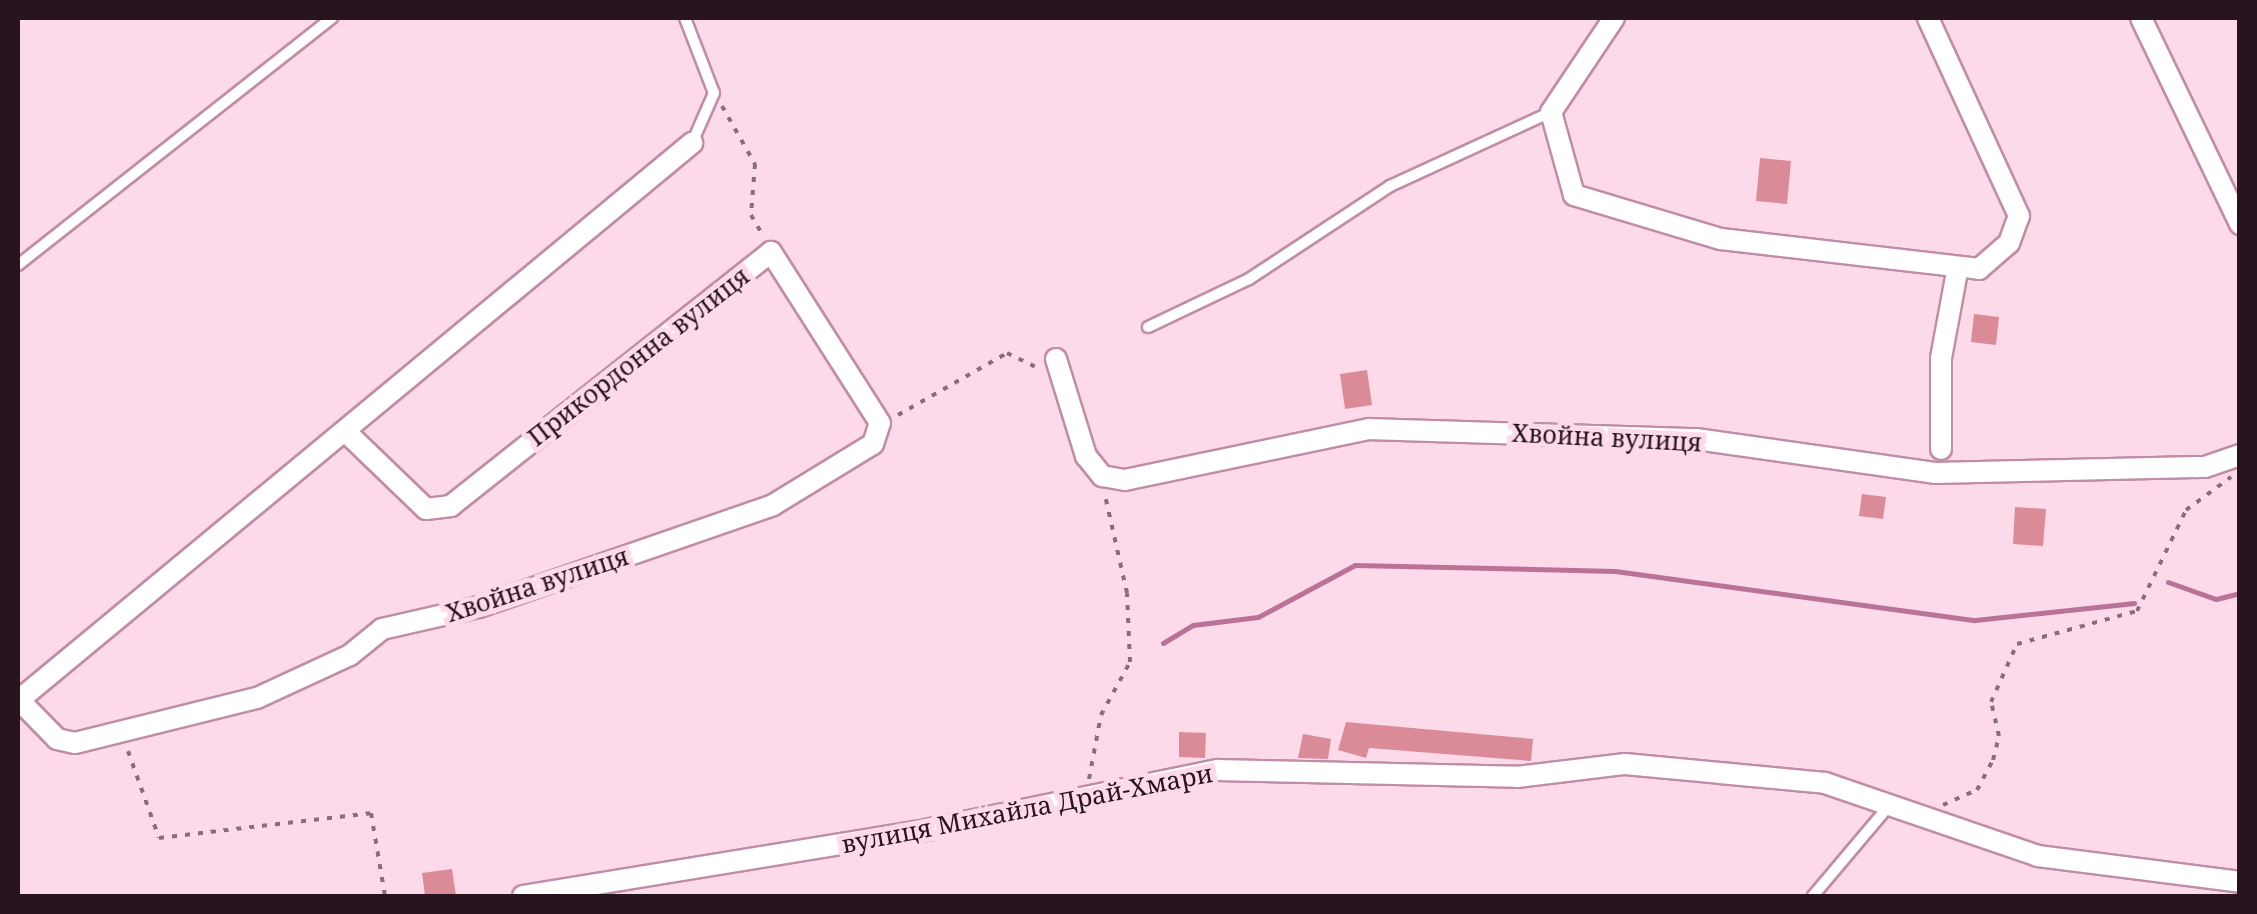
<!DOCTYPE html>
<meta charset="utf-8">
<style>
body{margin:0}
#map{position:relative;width:2257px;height:914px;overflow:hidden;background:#fcdae9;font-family:"Noto Serif",serif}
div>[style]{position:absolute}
.stream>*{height:5px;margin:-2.5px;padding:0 2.5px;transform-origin:2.5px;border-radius:2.5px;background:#ba7396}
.building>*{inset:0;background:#db8b98}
.path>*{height:4px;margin-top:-2px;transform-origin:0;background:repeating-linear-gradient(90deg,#886e7a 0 5px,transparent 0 13px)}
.roads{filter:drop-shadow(2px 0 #c18da6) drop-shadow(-2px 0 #c18da6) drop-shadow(0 2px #c18da6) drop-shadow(0 -2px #c18da6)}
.lane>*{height:10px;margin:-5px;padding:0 5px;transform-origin:5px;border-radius:5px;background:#fff}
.street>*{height:20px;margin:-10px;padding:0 10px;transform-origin:10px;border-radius:10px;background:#fff}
span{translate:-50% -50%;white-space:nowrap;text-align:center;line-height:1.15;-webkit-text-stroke:10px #fcdae9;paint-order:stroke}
.street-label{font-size:25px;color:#28141e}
.frame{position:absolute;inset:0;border:20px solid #28141e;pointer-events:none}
</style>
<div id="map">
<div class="stream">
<i style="left:2168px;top:582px;width:51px;rotate:19.5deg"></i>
<i style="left:2216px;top:599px;width:25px;rotate:-14deg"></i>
<i style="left:1163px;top:643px;width:35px;rotate:-31deg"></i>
<i style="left:1193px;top:625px;width:65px;rotate:-7deg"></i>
<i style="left:1258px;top:617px;width:110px;rotate:-28.2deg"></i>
<i style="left:1355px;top:565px;width:260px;rotate:1.3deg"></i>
<i style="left:1615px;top:571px;width:363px;rotate:7.8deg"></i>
<i style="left:1975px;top:620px;width:160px;rotate:-6.1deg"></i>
</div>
<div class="building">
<i style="clip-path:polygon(1760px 158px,1791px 161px,1787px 204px,1756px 201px)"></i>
<i style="clip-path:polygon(1974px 314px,1999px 317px,1996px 345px,1971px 342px)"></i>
<i style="clip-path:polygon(1367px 370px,1372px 405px,1345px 409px,1340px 374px)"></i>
<i style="clip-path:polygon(1862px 494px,1886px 497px,1883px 519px,1859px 516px)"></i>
<i style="clip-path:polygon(2015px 507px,2046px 509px,2043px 546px,2013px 544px)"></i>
<i style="clip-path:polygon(1346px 722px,1533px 739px,1531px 761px,1369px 748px,1366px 758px,1338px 750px)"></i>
<i style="clip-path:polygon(1179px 732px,1206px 733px,1205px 758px,1179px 757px)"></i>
<i style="clip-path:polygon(1303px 734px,1331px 739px,1328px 759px,1298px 758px)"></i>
<i style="clip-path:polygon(452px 869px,456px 896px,425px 896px,422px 873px)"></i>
</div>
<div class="path">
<i style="left:722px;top:106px;width:67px;rotate:60.4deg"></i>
<i style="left:755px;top:164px;width:51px;rotate:94.5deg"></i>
<i style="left:751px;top:215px;width:22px;rotate:60deg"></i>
<i style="left:898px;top:415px;width:125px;rotate:-29.6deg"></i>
<i style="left:1007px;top:353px;width:34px;rotate:26deg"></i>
<i style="left:128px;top:751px;width:92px;rotate:70.4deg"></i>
<i style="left:159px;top:838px;width:213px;rotate:-6.7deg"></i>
<i style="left:371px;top:813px;width:84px;rotate:80.4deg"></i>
<i style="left:1089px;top:779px;width:65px;rotate:-79.4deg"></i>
<i style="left:1101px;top:715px;width:60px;rotate:-61.3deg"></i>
<i style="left:1130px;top:662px;width:69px;rotate:-92.5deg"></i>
<i style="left:1127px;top:593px;width:100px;rotate:-102.7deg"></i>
<i style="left:1943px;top:805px;width:37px;rotate:-24deg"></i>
<i style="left:1977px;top:790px;width:34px;rotate:-62deg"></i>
<i style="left:1993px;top:760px;width:25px;rotate:-76deg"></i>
<i style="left:1999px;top:736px;width:35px;rotate:-103deg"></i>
<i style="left:1991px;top:702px;width:64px;rotate:-65.9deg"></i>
<i style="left:2017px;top:644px;width:124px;rotate:-15.4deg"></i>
<i style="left:2137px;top:611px;width:112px;rotate:-64.1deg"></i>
<i style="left:2186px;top:510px;width:56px;rotate:-36.3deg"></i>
</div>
<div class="roads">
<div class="lane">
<i style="left:685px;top:18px;width:80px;rotate:68.9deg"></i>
<i style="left:714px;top:93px;width:55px;rotate:113.7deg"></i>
<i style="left:18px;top:265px;width:400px;rotate:-38.2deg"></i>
<i style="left:1148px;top:327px;width:112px;rotate:-25.4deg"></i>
<i style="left:1249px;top:279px;width:169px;rotate:-33.4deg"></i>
<i style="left:1390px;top:186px;width:177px;rotate:-24.7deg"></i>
<i style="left:1813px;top:896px;width:115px;rotate:-49.9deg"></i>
</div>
<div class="street">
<i style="left:1614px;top:18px;width:113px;rotate:123.8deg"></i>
<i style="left:1551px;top:112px;width:86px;rotate:74.5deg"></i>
<i style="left:1574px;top:195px;width:153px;rotate:16.7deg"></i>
<i style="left:1721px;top:239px;width:260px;rotate:6.6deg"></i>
<i style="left:1979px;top:269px;width:40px;rotate:-41deg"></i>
<i style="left:2009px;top:243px;width:29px;rotate:-70deg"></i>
<i style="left:2019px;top:216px;width:218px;rotate:-114.7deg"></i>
<i style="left:2141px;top:18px;width:229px;rotate:64.3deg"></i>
<i style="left:1056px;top:359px;width:102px;rotate:72.8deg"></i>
<i style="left:1086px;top:456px;width:26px;rotate:51deg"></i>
<i style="left:1102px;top:476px;width:23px;rotate:10deg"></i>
<i style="left:1125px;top:480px;width:249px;rotate:-11.8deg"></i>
<i style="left:1369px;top:429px;width:327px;rotate:1.8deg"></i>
<i style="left:1696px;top:439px;width:241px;rotate:8.1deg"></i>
<i style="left:1935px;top:473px;width:270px;rotate:-1.3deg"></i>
<i style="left:2205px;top:467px;width:37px;rotate:-19deg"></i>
<i style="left:1941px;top:449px;width:91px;rotate:-90deg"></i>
<i style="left:1941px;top:358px;width:87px;rotate:-79.5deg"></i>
<i style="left:18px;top:699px;width:56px;rotate:45.7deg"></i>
<i style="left:57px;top:739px;width:18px;rotate:13deg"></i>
<i style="left:75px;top:743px;width:187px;rotate:-13.9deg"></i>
<i style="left:257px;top:698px;width:102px;rotate:-24.8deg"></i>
<i style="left:350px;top:655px;width:41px;rotate:-39.1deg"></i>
<i style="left:382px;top:629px;width:99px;rotate:-12.8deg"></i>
<i style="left:479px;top:607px;width:311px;rotate:-19.1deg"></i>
<i style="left:773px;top:505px;width:117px;rotate:-31.4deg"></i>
<i style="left:873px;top:444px;width:22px;rotate:-72deg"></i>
<i style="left:880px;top:423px;width:203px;rotate:-122.5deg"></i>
<i style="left:771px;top:252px;width:409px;rotate:141.6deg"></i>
<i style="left:451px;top:506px;width:25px;rotate:173deg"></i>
<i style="left:426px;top:509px;width:107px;rotate:-136.1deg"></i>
<i style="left:19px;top:700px;width:874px;rotate:-39.61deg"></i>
<i style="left:523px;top:896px;width:412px;rotate:-9.3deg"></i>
<i style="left:930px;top:829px;width:293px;rotate:-11.6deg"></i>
<i style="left:1217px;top:770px;width:300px;rotate:1.3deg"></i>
<i style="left:1517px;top:777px;width:109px;rotate:-6.9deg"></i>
<i style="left:1625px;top:764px;width:201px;rotate:5.4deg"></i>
<i style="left:1825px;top:783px;width:225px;rotate:18.9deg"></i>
<i style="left:2038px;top:856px;width:204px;rotate:7.3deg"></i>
</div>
</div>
<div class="street-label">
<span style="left:638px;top:356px;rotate:-38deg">Прикордонна вулиця</span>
<span style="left:1607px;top:437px;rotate:3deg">Хвойна вулиця</span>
<span style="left:537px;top:584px;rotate:-18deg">Хвойна вулиця</span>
<span style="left:1027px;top:808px;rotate:-11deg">вулиця Михайла Драй-Хмари</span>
</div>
<div class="frame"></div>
</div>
